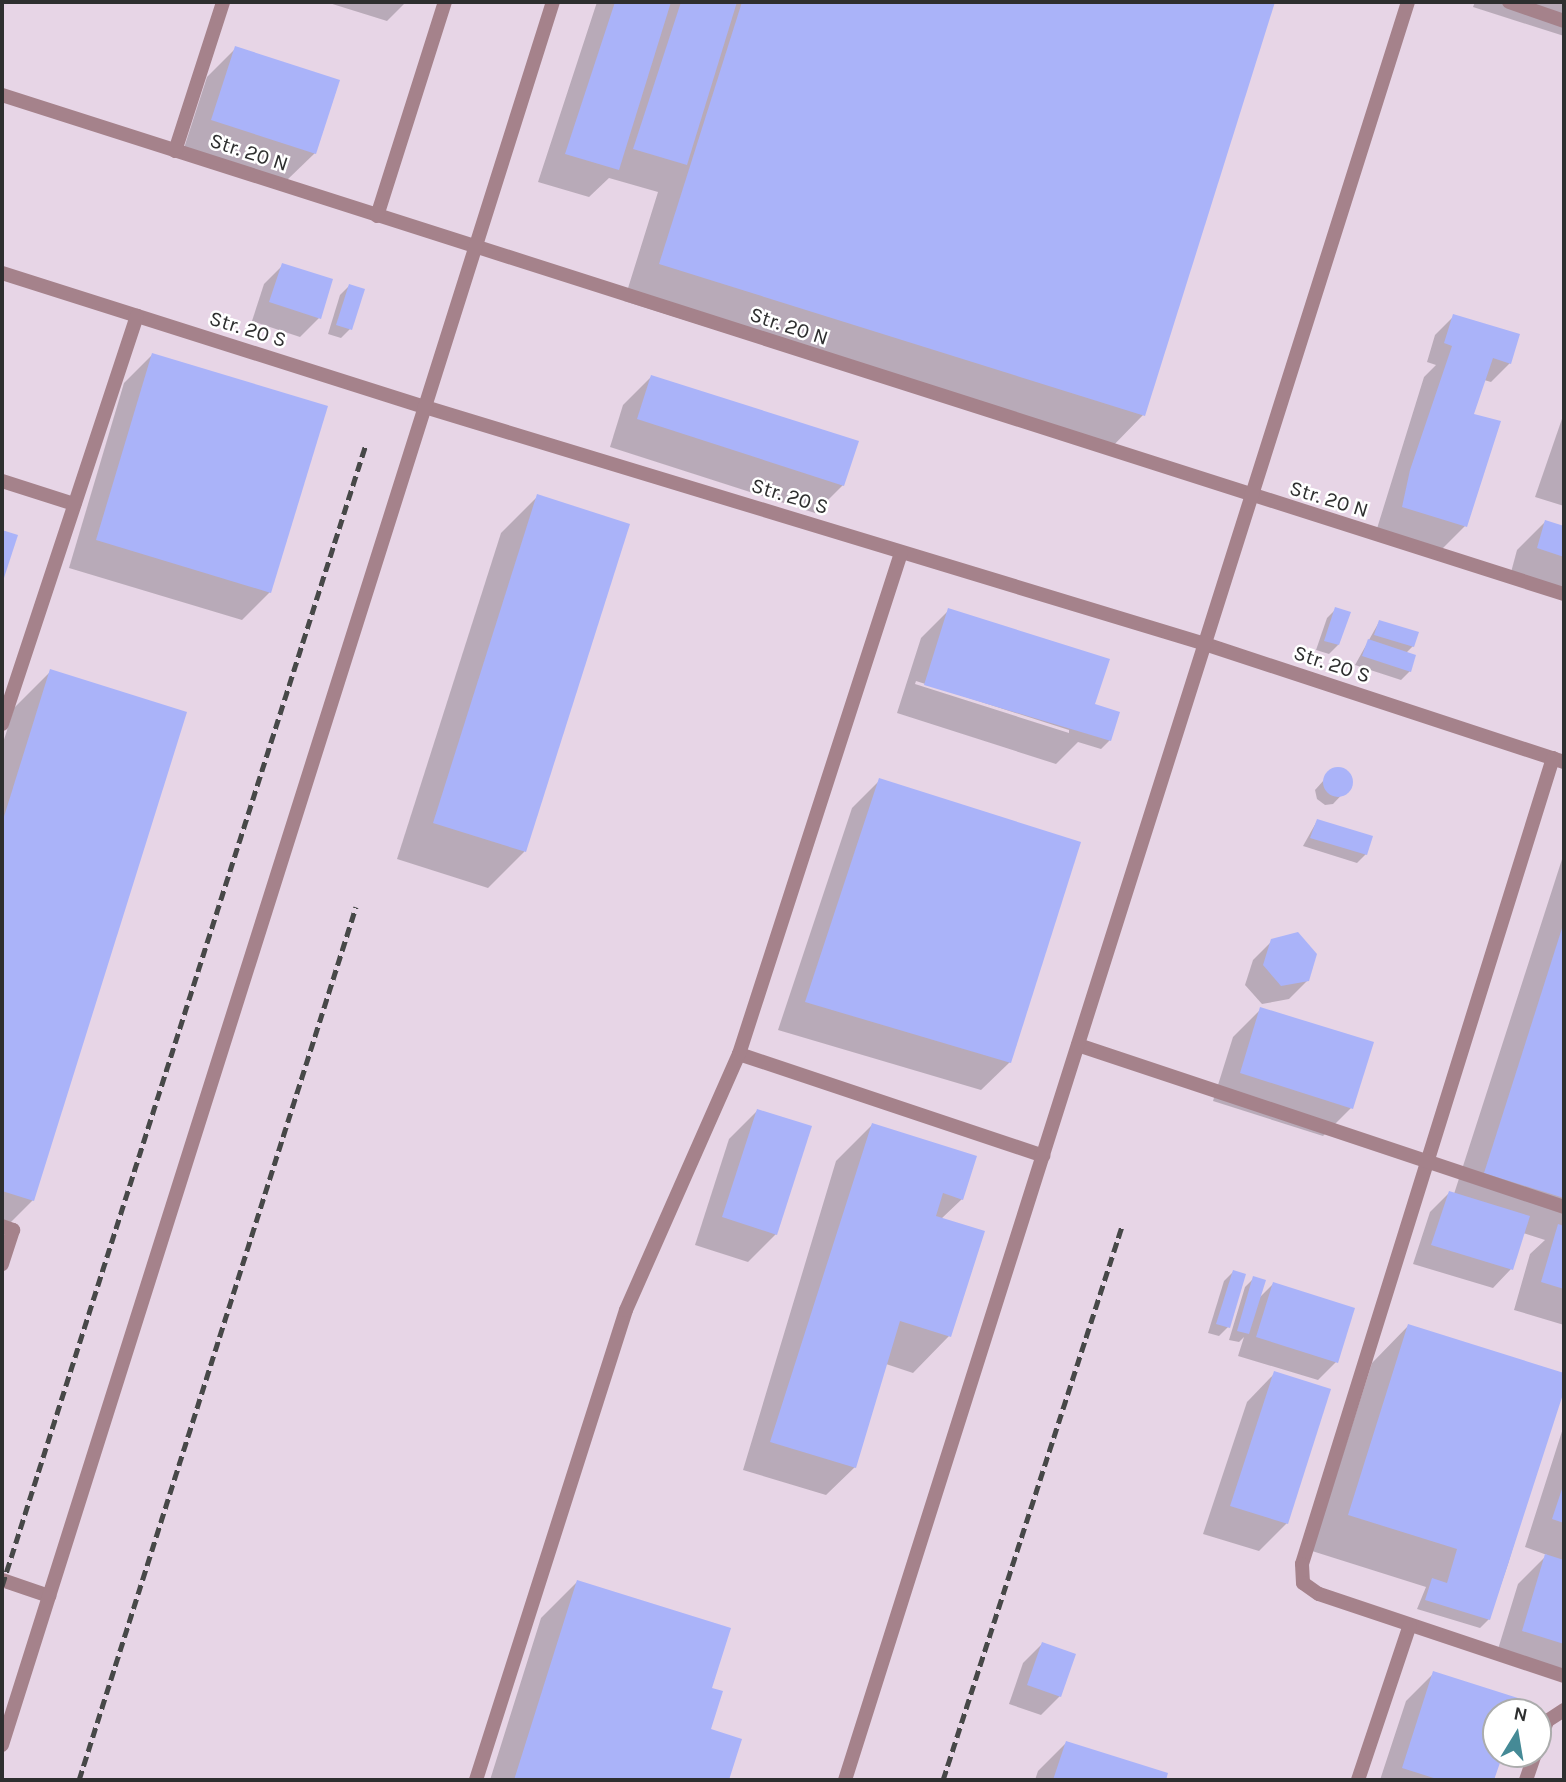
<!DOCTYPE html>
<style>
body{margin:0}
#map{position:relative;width:1566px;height:1782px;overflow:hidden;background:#e5e5e7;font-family:Karla,sans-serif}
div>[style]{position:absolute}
.industrial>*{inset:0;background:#e7d5e6}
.shadow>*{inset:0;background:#0003}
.building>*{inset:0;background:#aab3f9}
.round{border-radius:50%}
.service>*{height:14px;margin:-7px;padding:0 7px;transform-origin:7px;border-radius:7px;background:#a5828b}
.rail>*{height:5px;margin-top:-2.5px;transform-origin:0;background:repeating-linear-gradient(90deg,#474848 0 10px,transparent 0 15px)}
span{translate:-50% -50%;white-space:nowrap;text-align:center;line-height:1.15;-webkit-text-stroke:5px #fff;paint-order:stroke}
.street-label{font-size:21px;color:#2e2f2f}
.frame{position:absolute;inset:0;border:4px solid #2e2f2f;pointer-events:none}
.north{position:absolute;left:1482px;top:1698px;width:70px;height:70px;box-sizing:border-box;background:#fff;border:2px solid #abacac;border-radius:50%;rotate:11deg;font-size:19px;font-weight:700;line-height:28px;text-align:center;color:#2e2f2f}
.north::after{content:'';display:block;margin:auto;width:24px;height:32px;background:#458a96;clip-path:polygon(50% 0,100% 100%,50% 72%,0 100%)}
</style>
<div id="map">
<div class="industrial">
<i style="clip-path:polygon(evenodd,2px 2px,1564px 2px,1564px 1780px,2px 1780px,2px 2px,1496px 1712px,1538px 1712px,1538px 1754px,1496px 1754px,1496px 1712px)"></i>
</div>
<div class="shadow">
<i style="clip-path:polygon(326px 2px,406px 2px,387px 21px)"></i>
<i style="clip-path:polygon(597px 2px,1273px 2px,1143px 415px,1107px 452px,624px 301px,658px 192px,609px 178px,589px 197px,538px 182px)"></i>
<i style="clip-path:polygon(1475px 2px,1564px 2px,1564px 36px,1473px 7px)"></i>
<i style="clip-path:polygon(236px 48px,315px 153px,286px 181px,184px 148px,207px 77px)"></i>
<i style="clip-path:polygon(283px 265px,331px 280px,319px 318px,300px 337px,252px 321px,264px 284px)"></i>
<i style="clip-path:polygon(349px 286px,350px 329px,341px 338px,328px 334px,340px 295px)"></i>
<i style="clip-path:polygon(1454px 316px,1510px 363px,1491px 382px,1484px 380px,1472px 415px,1465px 526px,1437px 554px,1375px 535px,1424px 377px,1436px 365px,1427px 362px,1435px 335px)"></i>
<i style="clip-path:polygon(152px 355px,270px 592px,242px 620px,69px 568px,124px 383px)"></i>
<i style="clip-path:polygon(651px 377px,843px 485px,815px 513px,610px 447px,623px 405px)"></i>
<i style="clip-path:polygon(1564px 413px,1564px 506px,1535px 497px)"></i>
<i style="clip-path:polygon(538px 496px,628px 525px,524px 852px,488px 888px,397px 859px,501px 533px)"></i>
<i style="clip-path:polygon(1545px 522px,1564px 528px,1564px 594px,1510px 576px,1517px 550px)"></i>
<i style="clip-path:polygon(1336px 609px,1338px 645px,1329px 654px,1316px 650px,1327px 618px)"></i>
<i style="clip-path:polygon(evenodd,949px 610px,1093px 706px,1110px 740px,1101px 749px,1078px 742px,1056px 764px,897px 713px,921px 638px,949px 610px,916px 681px,1069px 730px,1069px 733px,915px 684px,916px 681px)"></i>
<i style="clip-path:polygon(1379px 622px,1413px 646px,1406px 653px,1410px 671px,1401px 680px,1355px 665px)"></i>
<i style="clip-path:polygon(51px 671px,33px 1200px,2px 1231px,2px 746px,14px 708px)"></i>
<i style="clip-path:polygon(1341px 769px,1348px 775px,1350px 786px,1333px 804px,1325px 805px,1317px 799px,1315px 790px,1333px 770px)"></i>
<i style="clip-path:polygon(880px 780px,1010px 1062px,981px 1090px,778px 1030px,852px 808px)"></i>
<i style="clip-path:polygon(1317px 821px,1366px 854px,1357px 863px,1303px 846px)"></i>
<i style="clip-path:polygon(1564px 853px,1564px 1325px,1514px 1310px,1530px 1254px,1545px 1240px,1523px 1233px,1511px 1269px,1493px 1288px,1413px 1264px,1430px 1212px,1449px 1193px,1454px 1194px)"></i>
<i style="clip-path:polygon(1272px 941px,1308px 980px,1289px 999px,1262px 1004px,1245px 985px,1253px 960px)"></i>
<i style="clip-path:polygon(1261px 1009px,1351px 1108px,1323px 1136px,1213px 1101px,1233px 1037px)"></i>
<i style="clip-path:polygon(757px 1111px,776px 1234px,748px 1262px,695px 1245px,729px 1139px)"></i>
<i style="clip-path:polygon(872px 1125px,962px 1199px,941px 1219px,949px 1336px,913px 1373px,886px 1364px,855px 1467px,826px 1495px,743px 1470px,836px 1161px)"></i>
<i style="clip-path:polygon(1233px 1272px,1228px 1327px,1219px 1336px,1208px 1333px,1224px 1281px)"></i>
<i style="clip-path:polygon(1254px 1278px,1258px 1299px,1273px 1284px,1336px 1362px,1318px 1380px,1238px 1356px,1244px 1337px,1239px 1342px,1229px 1340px,1245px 1287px)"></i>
<i style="clip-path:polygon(1408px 1326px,1564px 1375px,1508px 1564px,1489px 1619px,1480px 1628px,1417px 1609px,1426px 1587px,1312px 1551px,1372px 1363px)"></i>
<i style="clip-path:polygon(1275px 1373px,1287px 1523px,1259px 1551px,1203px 1534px,1247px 1402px)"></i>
<i style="clip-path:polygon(1564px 1425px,1564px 1680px,1495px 1659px,1518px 1584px,1547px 1555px,1525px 1547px)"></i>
<i style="clip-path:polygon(577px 1582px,710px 1689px,709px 1730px,740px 1740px,727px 1780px,490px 1780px,541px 1618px)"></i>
<i style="clip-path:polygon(1042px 1644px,1060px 1696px,1041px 1715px,1009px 1704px,1023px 1663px)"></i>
<i style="clip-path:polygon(1434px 1673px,1515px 1712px,1496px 1712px,1496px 1754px,1501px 1754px,1492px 1780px,1380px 1780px,1406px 1701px)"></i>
<i style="clip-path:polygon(1066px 1743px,1166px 1774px,1164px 1780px,1035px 1780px,1038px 1771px)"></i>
</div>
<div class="building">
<i style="clip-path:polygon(615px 2px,671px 2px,619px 170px,565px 154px)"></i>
<i style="clip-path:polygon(681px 2px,737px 2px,687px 165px,633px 149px)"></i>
<i style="clip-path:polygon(742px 2px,1275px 2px,1145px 416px,659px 264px)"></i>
<i style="clip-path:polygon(235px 46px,340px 80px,316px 154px,211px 120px)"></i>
<i style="clip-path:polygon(282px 263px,333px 279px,321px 319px,269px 302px)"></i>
<i style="clip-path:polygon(349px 284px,365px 289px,352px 330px,336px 325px)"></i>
<i style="clip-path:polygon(1453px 314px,1520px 334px,1511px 364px,1493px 358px,1474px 414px,1501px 421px,1467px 527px,1402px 507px,1410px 470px,1452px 346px,1444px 343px)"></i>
<i style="clip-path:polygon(152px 353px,328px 406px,271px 593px,96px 540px)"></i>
<i style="clip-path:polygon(651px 375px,859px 441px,844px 486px,637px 419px)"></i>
<i style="clip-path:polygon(537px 494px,630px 524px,526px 852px,433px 823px)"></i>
<i style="clip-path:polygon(1545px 520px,1564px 526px,1564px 557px,1537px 548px)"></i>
<i style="clip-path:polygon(2px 530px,18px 535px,2px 584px)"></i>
<i style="clip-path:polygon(1335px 607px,1351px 612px,1339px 645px,1324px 641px)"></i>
<i style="clip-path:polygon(948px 608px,1110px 659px,1095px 704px,1120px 712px,1111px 741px,924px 685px)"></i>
<i style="clip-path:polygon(1379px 620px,1419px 632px,1414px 647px,1374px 635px)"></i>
<i style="clip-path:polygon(1368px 639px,1416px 655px,1411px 672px,1362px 656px)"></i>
<i style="clip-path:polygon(50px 669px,187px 712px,34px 1201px,2px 1191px,2px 823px)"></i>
<i class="round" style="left:1323px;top:767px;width:30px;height:30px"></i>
<i style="clip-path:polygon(879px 778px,1081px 842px,1011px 1063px,805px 1002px)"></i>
<i style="clip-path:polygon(1317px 819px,1373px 836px,1367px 855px,1310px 838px)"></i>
<i style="clip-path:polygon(1564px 922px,1564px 1198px,1484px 1173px)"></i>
<i style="clip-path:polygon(1298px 932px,1317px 954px,1309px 981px,1281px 986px,1263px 965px,1271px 939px)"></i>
<i style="clip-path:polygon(1260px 1007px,1374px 1042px,1353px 1109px,1240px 1073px)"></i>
<i style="clip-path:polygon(757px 1109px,812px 1126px,777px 1235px,722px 1217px)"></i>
<i style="clip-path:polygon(872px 1123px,977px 1156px,963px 1200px,943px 1193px,936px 1216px,985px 1231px,951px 1337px,900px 1321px,856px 1468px,770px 1442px)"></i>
<i style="clip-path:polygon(1449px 1191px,1530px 1216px,1513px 1270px,1431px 1245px)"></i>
<i style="clip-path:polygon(1558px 1224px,1564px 1226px,1564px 1289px,1541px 1282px)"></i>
<i style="clip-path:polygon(1233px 1270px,1246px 1274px,1230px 1328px,1216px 1324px)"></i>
<i style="clip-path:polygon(1253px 1276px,1266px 1280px,1249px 1334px,1237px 1331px)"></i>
<i style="clip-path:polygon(1273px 1282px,1355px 1308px,1338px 1363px,1256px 1337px)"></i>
<i style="clip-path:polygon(1408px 1324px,1564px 1373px,1564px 1391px,1490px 1620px,1425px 1600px,1432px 1578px,1447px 1583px,1457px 1549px,1348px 1515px)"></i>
<i style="clip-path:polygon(1274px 1371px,1331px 1389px,1288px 1524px,1230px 1506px)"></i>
<i style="clip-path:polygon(1564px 1483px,1564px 1523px,1552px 1519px)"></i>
<i style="clip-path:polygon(1545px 1554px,1564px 1560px,1564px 1644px,1522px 1631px)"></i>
<i style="clip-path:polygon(577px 1580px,731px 1628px,712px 1688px,723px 1691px,711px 1729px,742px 1739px,729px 1780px,514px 1780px)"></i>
<i style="clip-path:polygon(1042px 1642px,1076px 1654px,1061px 1697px,1027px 1685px)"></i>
<i style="clip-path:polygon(1433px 1671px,1521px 1699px,1516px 1712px,1496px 1712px,1496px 1754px,1503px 1754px,1494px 1780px,1440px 1780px,1402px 1768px)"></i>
<i style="clip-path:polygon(1066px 1741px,1168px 1773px,1166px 1780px,1053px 1780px)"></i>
</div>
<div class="service">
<i style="left:1509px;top:2px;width:58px;rotate:19.1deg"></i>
<i style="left:2px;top:95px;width:1640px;rotate:17.72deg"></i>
<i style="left:175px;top:151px;width:157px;rotate:-72.1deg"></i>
<i style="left:377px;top:216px;width:225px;rotate:-72.4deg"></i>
<i style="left:2px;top:273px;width:444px;rotate:17.6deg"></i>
<i style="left:425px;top:407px;width:815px;rotate:16.9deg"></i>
<i style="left:1205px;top:644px;width:378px;rotate:18.2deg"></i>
<i style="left:2px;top:481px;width:76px;rotate:17.7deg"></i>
<i style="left:2px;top:724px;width:430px;rotate:-71.7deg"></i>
<i style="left:1553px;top:758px;width:844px;rotate:107.3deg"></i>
<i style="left:1302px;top:1564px;width:19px;rotate:87deg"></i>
<i style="left:1303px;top:1583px;width:19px;rotate:35deg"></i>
<i style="left:1319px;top:1594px;width:258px;rotate:18.5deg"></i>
<i style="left:1078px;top:1045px;width:512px;rotate:18.43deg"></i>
<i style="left:739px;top:1054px;width:321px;rotate:18.5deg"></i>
<i style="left:2px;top:1226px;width:12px;rotate:20deg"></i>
<i style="left:13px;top:1230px;width:36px;rotate:108deg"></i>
<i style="left:2px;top:1580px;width:50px;rotate:18.8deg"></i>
<i style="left:2px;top:1745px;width:1828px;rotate:-72.46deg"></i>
<i style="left:1538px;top:1746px;width:27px;rotate:-70deg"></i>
<i style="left:1547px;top:1721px;width:20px;rotate:-33deg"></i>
<i style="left:476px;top:1780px;width:493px;rotate:-72.3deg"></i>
<i style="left:626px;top:1310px;width:280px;rotate:-66.2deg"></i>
<i style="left:739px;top:1054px;width:527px;rotate:-72.08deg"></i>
<i style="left:845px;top:1780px;width:1865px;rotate:-72.43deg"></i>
<i style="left:1358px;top:1780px;width:163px;rotate:-71.5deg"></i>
<i style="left:1526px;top:1780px;width:28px;rotate:-71deg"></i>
</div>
<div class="rail">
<i style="left:2px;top:1586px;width:1199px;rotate:-72.32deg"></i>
<i style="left:79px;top:1780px;width:916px;rotate:-72.4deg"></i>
<i style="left:943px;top:1780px;width:582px;rotate:-72.09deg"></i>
</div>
<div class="street-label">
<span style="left:249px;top:152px;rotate:18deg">Str. 20 N</span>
<span style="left:789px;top:326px;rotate:18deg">Str. 20 N</span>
<span style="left:248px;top:329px;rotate:17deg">Str. 20 S</span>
<span style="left:790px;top:496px;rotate:17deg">Str. 20 S</span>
<span style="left:1329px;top:499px;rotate:17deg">Str. 20 N</span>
<span style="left:1332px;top:664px;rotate:18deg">Str. 20 S</span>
</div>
<div class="frame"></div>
<div class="north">N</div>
</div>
